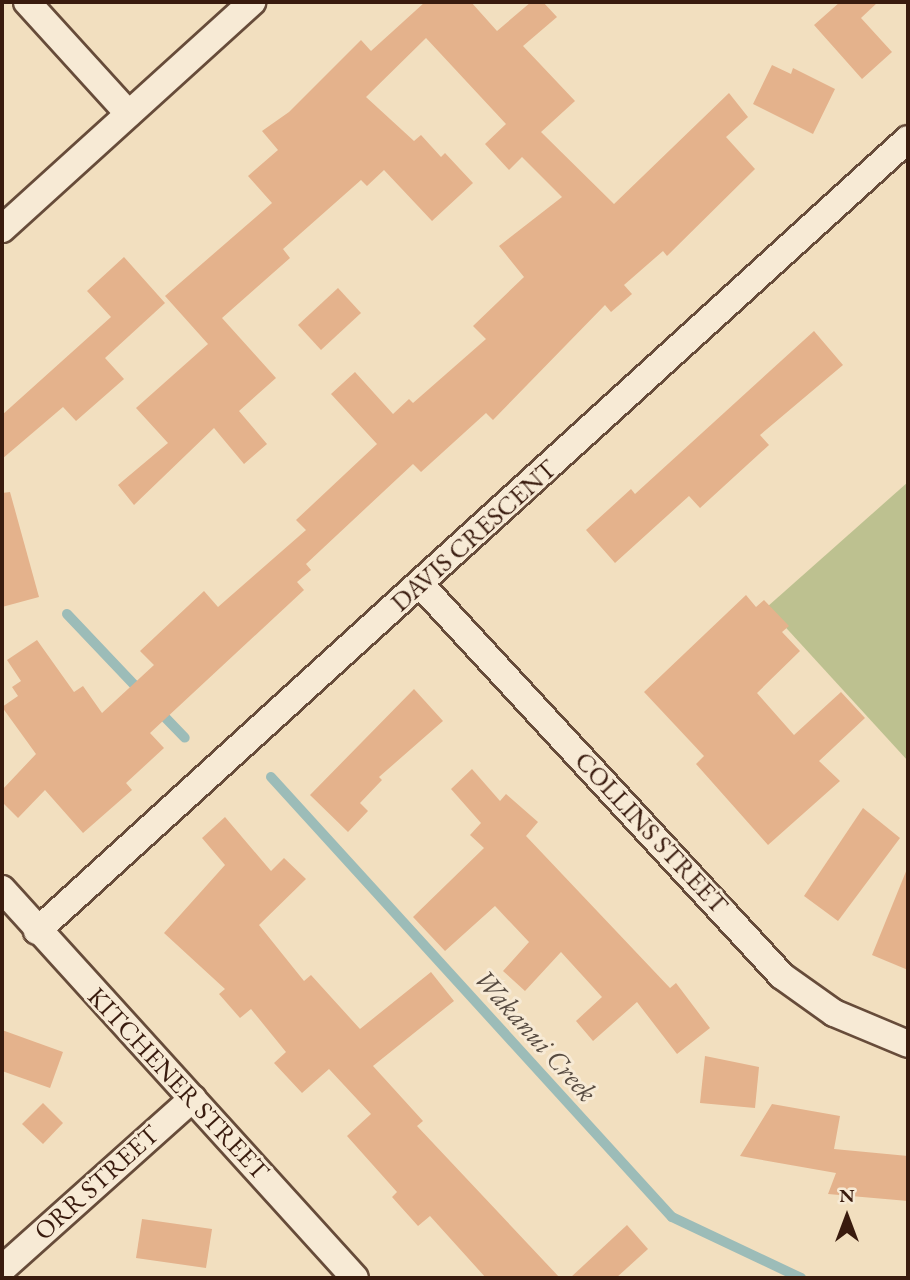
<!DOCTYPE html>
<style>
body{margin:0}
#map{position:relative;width:910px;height:1280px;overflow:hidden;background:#f2dfbf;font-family:"EB Garamond",serif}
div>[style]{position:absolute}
.green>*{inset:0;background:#bdc190}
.stream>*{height:10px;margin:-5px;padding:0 5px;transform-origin:5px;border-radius:5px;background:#9cbcb8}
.building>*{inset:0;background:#e4b28c}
.roads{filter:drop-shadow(2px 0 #674c3a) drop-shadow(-2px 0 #674c3a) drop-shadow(0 2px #674c3a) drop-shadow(0 -2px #674c3a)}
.street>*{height:26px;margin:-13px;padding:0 13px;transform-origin:13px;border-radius:13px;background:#f7ead5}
span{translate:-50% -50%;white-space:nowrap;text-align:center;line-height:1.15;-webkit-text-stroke:6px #f7ead5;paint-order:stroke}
.street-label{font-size:26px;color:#391b0e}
.water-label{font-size:28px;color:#574b41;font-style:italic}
.frame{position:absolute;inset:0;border:4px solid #391b0e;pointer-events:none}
.north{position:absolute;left:812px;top:1182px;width:70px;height:70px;-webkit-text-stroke:5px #f7ead5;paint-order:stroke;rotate:0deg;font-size:19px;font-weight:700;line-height:28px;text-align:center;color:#391b0e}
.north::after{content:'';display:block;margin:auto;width:24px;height:32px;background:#391b0e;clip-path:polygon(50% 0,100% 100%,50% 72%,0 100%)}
</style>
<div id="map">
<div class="green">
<i style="clip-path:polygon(908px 482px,908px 761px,767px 607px)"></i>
</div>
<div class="stream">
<i style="left:67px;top:614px;width:108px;rotate:46.5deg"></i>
<i style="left:159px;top:711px;width:37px;rotate:46deg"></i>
<i style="left:271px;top:777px;width:595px;rotate:47.66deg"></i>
<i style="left:672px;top:1217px;width:143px;rotate:25.3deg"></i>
</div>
<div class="building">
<i style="clip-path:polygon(425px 2px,471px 2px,497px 31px,531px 2px,543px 2px,557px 17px,523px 46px,575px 101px,541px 132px,614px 204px,729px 93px,748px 117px,726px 137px,755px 169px,667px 256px,663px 251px,624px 285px,632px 294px,611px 312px,605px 305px,493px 420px,486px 413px,421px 472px,413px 464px,306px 564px,311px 570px,297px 582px,304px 590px,150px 733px,164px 748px,126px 783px,132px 790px,83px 833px,45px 790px,18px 818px,2px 802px,2px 790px,36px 754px,2px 707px,18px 696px,12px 687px,21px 681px,7px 660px,37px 640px,74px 692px,83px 686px,102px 713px,154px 665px,140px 651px,204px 591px,218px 607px,306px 530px,296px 520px,377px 444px,331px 394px,355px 372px,393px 414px,409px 399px,413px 403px,486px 339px,473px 326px,524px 277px,499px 246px,562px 197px,522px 157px,509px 170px,485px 144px,506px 124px,426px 38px,366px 97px,414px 141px,421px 135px,441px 157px,445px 153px,473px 183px,432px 221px,384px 170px,367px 186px,361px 180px,283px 249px,290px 258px,222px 318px,276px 378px,239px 411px,267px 444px,244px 464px,214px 428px,134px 505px,118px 485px,168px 443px,136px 408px,208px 344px,165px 296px,272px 203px,248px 176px,278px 150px,262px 131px,289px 112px,361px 40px,371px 51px)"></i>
<i style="clip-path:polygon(840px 2px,878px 2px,861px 18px,892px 52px,862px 79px,814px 25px)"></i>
<i style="clip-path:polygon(772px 65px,791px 74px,793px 68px,835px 89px,813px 134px,753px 104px)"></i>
<i style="clip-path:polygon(124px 257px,165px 303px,105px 358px,124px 379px,76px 421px,63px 407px,2px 459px,2px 415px,111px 317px,87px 291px)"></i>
<i style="clip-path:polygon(338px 288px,361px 313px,321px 350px,298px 325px)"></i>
<i style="clip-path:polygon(814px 331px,843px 365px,760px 435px,769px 445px,700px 508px,689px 496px,615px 563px,586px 530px,631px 489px,635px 494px)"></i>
<i style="clip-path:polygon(10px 492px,39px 597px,2px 607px,2px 493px)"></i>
<i style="clip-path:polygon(746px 595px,756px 607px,764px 600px,789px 626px,782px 632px,800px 651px,757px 693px,794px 735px,841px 692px,865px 718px,819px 761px,840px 781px,768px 845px,696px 764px,704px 756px,644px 692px)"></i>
<i style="clip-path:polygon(414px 689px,443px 721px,379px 777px,382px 780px,360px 803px,368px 811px,348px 832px,310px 795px)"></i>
<i style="clip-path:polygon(472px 769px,500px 801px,506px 794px,538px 822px,526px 836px,670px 988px,676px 983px,710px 1028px,677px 1054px,637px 1002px,593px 1041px,576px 1021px,602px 997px,561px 952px,525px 991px,503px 971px,529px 942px,495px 906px,445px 951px,413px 917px,484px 848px,470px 835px,481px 823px,451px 789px)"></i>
<i style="clip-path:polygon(863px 808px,900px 838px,838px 921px,804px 896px)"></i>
<i style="clip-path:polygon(225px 817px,271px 871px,284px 858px,306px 879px,259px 925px,304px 981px,311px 975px,360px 1029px,431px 972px,454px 1001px,373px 1066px,423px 1121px,417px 1126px,560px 1278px,486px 1278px,430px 1216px,418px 1226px,392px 1197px,397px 1192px,347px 1136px,371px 1114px,329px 1069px,302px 1093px,274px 1063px,286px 1052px,251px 1009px,240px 1018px,219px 994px,225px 989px,164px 933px,225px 865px,202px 838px)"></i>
<i style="clip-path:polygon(907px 869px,908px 869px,908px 970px,872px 955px)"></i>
<i style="clip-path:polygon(2px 1030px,63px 1052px,50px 1088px,2px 1071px)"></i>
<i style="clip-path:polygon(705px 1056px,759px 1067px,755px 1108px,700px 1103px)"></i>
<i style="clip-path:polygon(43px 1103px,63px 1123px,43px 1144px,22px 1124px)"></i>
<i style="clip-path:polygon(772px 1104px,840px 1116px,834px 1149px,908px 1156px,908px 1201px,828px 1194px,836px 1173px,740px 1156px)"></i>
<i style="clip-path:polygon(142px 1219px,212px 1229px,206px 1268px,136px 1258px)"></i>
<i style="clip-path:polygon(627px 1225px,648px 1249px,616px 1278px,570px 1278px)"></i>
</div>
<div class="roads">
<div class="street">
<i style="left:27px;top:2px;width:151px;rotate:47.7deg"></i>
<i style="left:2px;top:229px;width:338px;rotate:-42.2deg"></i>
<i style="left:421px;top:585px;width:532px;rotate:47.28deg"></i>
<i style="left:782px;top:976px;width:64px;rotate:35.4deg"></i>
<i style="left:834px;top:1013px;width:80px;rotate:22.7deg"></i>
<i style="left:2px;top:889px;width:525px;rotate:47.78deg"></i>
<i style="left:37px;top:931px;width:1177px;rotate:-42.28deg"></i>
<i style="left:2px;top:1269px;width:256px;rotate:-41.8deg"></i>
</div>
</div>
<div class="street-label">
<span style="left:474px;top:536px;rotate:-42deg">DAVIS CRESCENT</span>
<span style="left:651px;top:833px;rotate:47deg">COLLINS STREET</span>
<span style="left:178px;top:1084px;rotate:47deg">KITCHENER STREET</span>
<span style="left:97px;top:1183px;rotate:-42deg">ORR STREET</span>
</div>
<div class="water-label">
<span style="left:536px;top:1035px;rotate:48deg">Wakanui Creek</span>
</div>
<div class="frame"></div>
<div class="north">N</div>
</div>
